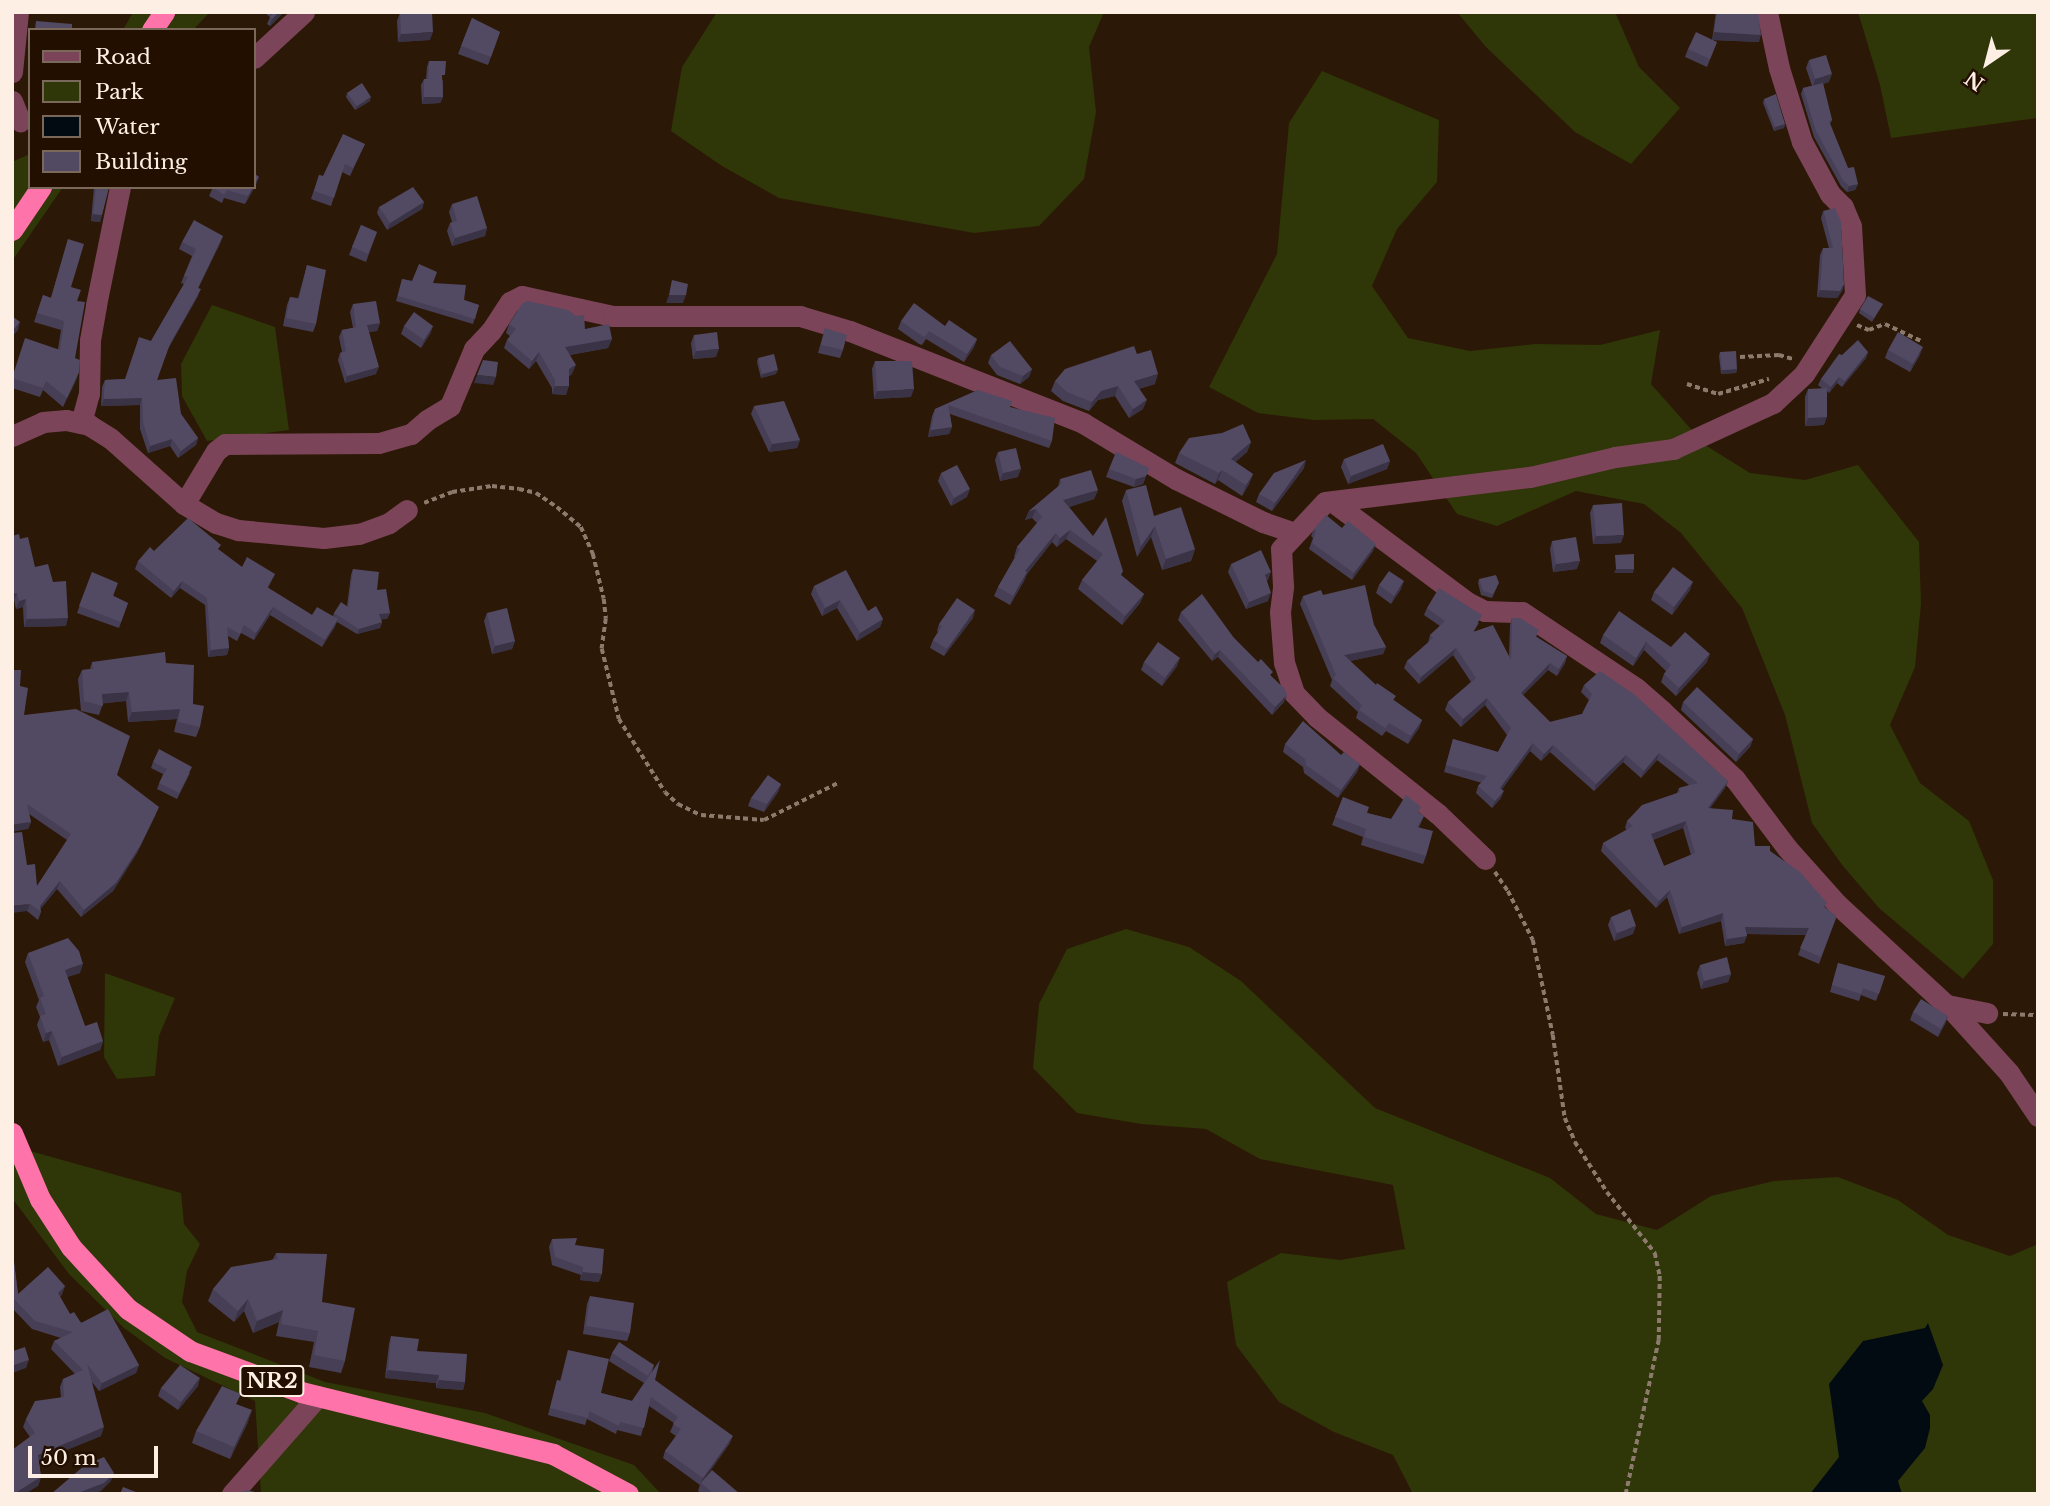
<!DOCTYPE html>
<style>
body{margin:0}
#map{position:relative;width:2050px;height:1506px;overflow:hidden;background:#2c1806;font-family:"Libre Baskerville",serif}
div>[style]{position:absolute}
.green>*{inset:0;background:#2f3608}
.water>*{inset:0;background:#020b12}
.path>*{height:3.5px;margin-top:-1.75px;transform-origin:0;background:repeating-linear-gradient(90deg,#8c7b6c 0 5px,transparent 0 8.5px)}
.minor>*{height:21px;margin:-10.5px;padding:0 10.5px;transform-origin:10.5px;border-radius:10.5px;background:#7b4458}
.highway>*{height:21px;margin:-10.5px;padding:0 10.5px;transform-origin:10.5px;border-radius:10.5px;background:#fe74aa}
.wall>*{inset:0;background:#473f55}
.shaded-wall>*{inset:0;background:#393345}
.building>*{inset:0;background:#524963}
span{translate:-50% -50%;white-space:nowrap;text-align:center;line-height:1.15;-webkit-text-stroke:5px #220f00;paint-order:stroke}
.shield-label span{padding:2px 5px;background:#220f00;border:2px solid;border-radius:5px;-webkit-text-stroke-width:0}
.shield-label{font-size:21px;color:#feefe4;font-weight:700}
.frame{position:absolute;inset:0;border:14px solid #feefe4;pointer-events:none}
.legend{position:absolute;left:28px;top:28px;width:228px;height:161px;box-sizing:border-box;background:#220f00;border:2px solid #7a695b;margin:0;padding:9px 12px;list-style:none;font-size:21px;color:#feefe4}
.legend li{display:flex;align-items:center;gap:14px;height:35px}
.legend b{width:35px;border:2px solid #7a695b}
.north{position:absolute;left:1952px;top:28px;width:70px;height:70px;-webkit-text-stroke:5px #220f00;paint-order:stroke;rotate:215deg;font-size:19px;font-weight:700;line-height:28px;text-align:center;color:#feefe4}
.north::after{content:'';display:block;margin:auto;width:24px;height:32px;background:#feefe4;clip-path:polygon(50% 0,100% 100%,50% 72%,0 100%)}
.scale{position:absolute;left:28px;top:1446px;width:130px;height:32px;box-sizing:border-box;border:4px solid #feefe4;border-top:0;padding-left:9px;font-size:21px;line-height:24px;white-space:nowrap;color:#feefe4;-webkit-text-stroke:5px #220f00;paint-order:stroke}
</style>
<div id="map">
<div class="green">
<i style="clip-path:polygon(133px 12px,210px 12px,193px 30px,123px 30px)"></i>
<i style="clip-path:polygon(717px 12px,1104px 12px,1089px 47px,1096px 112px,1084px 179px,1039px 226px,974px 233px,779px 198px,722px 166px,671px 131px,682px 67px)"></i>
<i style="clip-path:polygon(1457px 12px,1615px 12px,1639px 67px,1680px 108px,1631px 164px,1575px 132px,1486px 47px)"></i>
<i style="clip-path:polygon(1858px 12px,2038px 12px,2038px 118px,1891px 138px,1880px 85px)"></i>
<i style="clip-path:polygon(1322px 71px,1439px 120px,1437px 182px,1397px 229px,1372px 286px,1408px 338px,1470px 351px,1535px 344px,1600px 345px,1660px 330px,1651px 384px,1705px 445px,1750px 473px,1805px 480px,1858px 465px,1919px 542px,1921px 604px,1915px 667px,1890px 725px,1920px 783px,1969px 821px,1993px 880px,1993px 944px,1963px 979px,1879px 908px,1843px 866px,1812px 823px,1785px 715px,1742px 608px,1681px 533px,1644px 504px,1576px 491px,1497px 526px,1457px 514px,1416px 453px,1373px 419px,1314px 420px,1258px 413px,1209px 387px,1277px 254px,1289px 123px)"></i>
<i style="clip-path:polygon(30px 154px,30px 187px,63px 187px,12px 261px,12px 162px)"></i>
<i style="clip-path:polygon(212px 305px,275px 327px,289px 430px,207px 441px,182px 396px,181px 364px)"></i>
<i style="clip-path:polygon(1126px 929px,1189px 947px,1241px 981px,1375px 1108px,1550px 1178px,1596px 1214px,1657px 1230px,1711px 1196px,1774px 1181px,1838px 1177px,1898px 1200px,1948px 1235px,2010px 1256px,2038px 1244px,2038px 1494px,1413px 1494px,1393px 1455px,1334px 1432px,1279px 1402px,1236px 1345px,1227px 1282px,1281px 1253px,1340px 1260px,1405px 1249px,1393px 1185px,1260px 1159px,1206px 1129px,1141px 1124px,1077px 1113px,1033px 1068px,1039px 1004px,1067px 949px)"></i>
<i style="clip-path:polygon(105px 973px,175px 998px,159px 1036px,155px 1076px,117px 1079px,104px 1057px)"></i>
<i style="clip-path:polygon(12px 1146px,181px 1193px,184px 1224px,200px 1244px,187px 1271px,182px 1302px,197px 1332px,325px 1382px,485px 1413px,634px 1465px,661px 1494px,261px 1494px,255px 1401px,165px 1358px,124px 1328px,69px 1274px,12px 1198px)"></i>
</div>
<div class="water">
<i style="clip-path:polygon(1928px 1323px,1943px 1365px,1933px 1389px,1922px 1401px,1930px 1415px,1930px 1428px,1925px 1448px,1898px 1481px,1902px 1494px,1810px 1494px,1839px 1457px,1829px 1384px,1863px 1341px,1925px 1328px)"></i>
</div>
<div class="path">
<i style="left:1857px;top:325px;width:13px;rotate:23deg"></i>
<i style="left:1869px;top:330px;width:17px;rotate:-21deg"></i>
<i style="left:1885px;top:324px;width:42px;rotate:25.3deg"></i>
<i style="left:1740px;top:357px;width:39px;rotate:-3deg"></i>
<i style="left:1779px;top:355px;width:15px;rotate:16deg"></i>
<i style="left:1687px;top:384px;width:33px;rotate:18deg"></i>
<i style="left:1718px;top:394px;width:53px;rotate:-16.4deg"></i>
<i style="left:424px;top:503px;width:30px;rotate:-21deg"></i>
<i style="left:452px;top:492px;width:40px;rotate:-8.5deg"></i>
<i style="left:492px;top:486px;width:27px;rotate:6deg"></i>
<i style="left:519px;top:489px;width:17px;rotate:13deg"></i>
<i style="left:536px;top:493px;width:25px;rotate:34deg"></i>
<i style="left:557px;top:507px;width:31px;rotate:40deg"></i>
<i style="left:581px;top:527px;width:30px;rotate:66deg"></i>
<i style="left:593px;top:554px;width:46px;rotate:76.3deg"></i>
<i style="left:604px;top:599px;width:20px;rotate:84deg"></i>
<i style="left:606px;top:619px;width:30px;rotate:98deg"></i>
<i style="left:602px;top:649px;width:72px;rotate:76.3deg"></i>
<i style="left:619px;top:719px;width:86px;rotate:57.8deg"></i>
<i style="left:665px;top:792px;width:18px;rotate:43deg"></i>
<i style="left:678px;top:804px;width:25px;rotate:26deg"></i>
<i style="left:701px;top:815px;width:63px;rotate:4.5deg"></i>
<i style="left:764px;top:820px;width:83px;rotate:-26.6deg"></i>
<i style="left:1495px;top:872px;width:23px;rotate:56deg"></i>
<i style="left:1508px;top:891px;width:55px;rotate:63deg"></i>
<i style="left:1533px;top:940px;width:97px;rotate:78.1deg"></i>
<i style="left:1553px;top:1035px;width:84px;rotate:81.8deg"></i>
<i style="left:1565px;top:1118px;width:26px;rotate:67deg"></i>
<i style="left:1575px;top:1142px;width:59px;rotate:57.4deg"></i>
<i style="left:1607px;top:1192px;width:78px;rotate:51.8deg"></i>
<i style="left:1655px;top:1253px;width:24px;rotate:78deg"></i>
<i style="left:1660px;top:1276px;width:64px;rotate:90.9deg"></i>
<i style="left:1659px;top:1340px;width:157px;rotate:102.1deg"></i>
<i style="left:2003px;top:1014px;width:35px;rotate:2deg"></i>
</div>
<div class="minor">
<i style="left:254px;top:58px;width:68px;rotate:-42.6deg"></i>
<i style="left:12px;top:72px;width:60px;rotate:-84.3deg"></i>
<i style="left:12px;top:101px;width:22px;rotate:68deg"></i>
<i style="left:81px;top:423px;width:30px;rotate:-75deg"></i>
<i style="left:89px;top:394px;width:54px;rotate:-88.9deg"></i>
<i style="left:90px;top:340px;width:36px;rotate:-80deg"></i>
<i style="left:96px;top:305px;width:120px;rotate:-78.5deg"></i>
<i style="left:12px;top:436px;width:34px;rotate:-24deg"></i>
<i style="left:43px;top:422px;width:23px;rotate:-5deg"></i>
<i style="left:66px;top:420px;width:24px;rotate:12deg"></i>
<i style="left:89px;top:425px;width:25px;rotate:32deg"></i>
<i style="left:110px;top:438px;width:99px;rotate:41.7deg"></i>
<i style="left:184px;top:504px;width:37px;rotate:31deg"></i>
<i style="left:216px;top:523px;width:23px;rotate:18deg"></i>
<i style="left:238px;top:530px;width:86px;rotate:5.3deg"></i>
<i style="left:324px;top:538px;width:35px;rotate:-7deg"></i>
<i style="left:359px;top:534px;width:32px;rotate:-20deg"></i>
<i style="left:389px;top:523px;width:22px;rotate:-36deg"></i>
<i style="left:1333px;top:502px;width:167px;rotate:36.7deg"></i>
<i style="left:1467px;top:602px;width:20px;rotate:27deg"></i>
<i style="left:1485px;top:611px;width:37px;rotate:2deg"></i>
<i style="left:1522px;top:612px;width:137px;rotate:33.7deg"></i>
<i style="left:1636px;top:688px;width:35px;rotate:41deg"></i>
<i style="left:1662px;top:711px;width:100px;rotate:43deg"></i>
<i style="left:1735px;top:779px;width:86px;rotate:53deg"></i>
<i style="left:1787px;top:848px;width:75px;rotate:48.2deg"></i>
<i style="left:1837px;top:904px;width:158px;rotate:42.7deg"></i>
<i style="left:1953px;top:1011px;width:84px;rotate:47.9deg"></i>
<i style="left:2009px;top:1073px;width:52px;rotate:56deg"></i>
<i style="left:184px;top:504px;width:62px;rotate:-58.9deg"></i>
<i style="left:216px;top:451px;width:11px;rotate:-38deg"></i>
<i style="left:225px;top:444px;width:154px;rotate:-0.4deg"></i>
<i style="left:379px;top:443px;width:33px;rotate:-16deg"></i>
<i style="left:411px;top:434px;width:21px;rotate:-41deg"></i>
<i style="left:427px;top:420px;width:27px;rotate:-31deg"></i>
<i style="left:450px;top:406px;width:62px;rotate:-67.2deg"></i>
<i style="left:474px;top:349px;width:25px;rotate:-47deg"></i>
<i style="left:491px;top:331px;width:35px;rotate:-57deg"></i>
<i style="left:510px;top:302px;width:13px;rotate:-27deg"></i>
<i style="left:522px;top:296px;width:93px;rotate:12.4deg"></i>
<i style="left:613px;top:316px;width:187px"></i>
<i style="left:800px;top:316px;width:52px;rotate:16.7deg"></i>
<i style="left:850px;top:331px;width:251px;rotate:21.5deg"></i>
<i style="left:1083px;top:423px;width:109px;rotate:31.1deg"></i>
<i style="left:1176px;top:479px;width:97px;rotate:26.3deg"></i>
<i style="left:1263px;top:522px;width:34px;rotate:19deg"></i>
<i style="left:1485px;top:859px;width:65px;rotate:-136.2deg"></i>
<i style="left:1438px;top:814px;width:155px;rotate:-141.3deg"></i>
<i style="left:1317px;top:717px;width:33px;rotate:-134deg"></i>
<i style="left:1294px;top:693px;width:32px;rotate:-108deg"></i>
<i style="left:1284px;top:663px;width:51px;rotate:-94.5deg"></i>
<i style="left:1280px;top:612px;width:26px;rotate:-83deg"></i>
<i style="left:1283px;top:586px;width:37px;rotate:-93deg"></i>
<i style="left:1281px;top:549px;width:64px;rotate:-46.9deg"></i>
<i style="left:1325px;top:502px;width:207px;rotate:-7deg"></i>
<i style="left:1530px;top:477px;width:87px;rotate:-13.2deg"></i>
<i style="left:1615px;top:457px;width:59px;rotate:-7.9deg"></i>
<i style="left:1673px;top:449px;width:110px;rotate:-24.7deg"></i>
<i style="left:1773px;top:403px;width:42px;rotate:-43.1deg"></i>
<i style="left:1804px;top:374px;width:94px;rotate:-57.2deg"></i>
<i style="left:1855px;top:295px;width:69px;rotate:-93.3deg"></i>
<i style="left:1851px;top:226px;width:21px;rotate:-113deg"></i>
<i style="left:1843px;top:207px;width:18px;rotate:-135deg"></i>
<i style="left:1830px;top:194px;width:59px;rotate:-118.3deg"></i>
<i style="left:1802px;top:142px;width:77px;rotate:-107.3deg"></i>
<i style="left:1779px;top:68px;width:57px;rotate:-102.1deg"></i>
<i style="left:1947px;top:1005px;width:41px;rotate:11.3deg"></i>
<i style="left:232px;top:1494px;width:130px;rotate:-48.7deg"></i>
</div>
<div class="highway">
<i style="left:152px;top:30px;width:22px;rotate:-56deg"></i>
<i style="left:12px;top:230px;width:52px;rotate:-56deg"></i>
<i style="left:12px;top:1133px;width:72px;rotate:67deg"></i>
<i style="left:40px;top:1199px;width:57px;rotate:57.1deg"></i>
<i style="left:71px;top:1247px;width:84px;rotate:47.4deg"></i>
<i style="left:128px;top:1309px;width:75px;rotate:34.1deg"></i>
<i style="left:190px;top:1351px;width:118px;rotate:20.3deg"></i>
<i style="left:301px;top:1392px;width:260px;rotate:13.8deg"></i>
<i style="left:553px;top:1454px;width:85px;rotate:28.1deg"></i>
</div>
<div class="wall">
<i style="clip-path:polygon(264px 12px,284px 12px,270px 26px,267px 24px,270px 17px)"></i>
<i style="clip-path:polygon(1716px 12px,1758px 12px,1759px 42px,1712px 40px)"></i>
<i style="clip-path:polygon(400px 13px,430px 40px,398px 42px,397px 21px)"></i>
<i style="clip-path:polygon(472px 18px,500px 32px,488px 65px,458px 54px)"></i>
<i style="clip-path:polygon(1717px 42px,1707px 67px,1685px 57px,1688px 49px)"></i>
<i style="clip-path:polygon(1809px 60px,1829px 82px,1823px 84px,1832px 120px,1830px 124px,1848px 168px,1858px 184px,1855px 190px,1847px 192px,1841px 186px,1814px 137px,1801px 94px,1803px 88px,1812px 86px,1806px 68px)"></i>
<i style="clip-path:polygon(429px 61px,443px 81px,443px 97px,440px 103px,422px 104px,421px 85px,424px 79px,426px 79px,427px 67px)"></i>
<i style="clip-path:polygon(347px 93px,370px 101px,355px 110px,346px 97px)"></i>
<i style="clip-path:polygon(1764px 99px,1785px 124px,1784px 128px,1774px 131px,1763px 103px)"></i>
<i style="clip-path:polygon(365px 144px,350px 176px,342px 172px,331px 206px,311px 199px,319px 175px,323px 176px)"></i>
<i style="clip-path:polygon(256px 185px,245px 204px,224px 198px,222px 203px,209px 196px,213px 187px)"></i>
<i style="clip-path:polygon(94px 187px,109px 187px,100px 222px,91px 221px)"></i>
<i style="clip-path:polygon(424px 202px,422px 209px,387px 230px,377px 213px,379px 207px)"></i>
<i style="clip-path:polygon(452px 204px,487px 228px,485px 236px,452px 246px,447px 231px,450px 223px,452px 222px,449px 212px)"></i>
<i style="clip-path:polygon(1823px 211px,1844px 284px,1842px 291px,1837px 298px,1817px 297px,1820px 255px,1823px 248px,1829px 248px,1821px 218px)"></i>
<i style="clip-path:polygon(361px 225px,377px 232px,366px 262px,349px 255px)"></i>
<i style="clip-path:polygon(223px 236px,198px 288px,198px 296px,167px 350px,157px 380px,198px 438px,196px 445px,178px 458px,170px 446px,148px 453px,140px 429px,140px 405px,101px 406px,102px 387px,105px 380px,125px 379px,151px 341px,184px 284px,181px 283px,192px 256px,179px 249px,182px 242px)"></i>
<i style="clip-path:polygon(68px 239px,71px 287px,77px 301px,75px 358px,79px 372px,63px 407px,43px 390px,40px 397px,12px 388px,12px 377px,58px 349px,61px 330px,34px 322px,43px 295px,51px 298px)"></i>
<i style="clip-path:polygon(307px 265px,316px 324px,313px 332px,283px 326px,287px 305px,290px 297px,298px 298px)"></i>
<i style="clip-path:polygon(402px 279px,412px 281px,433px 283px,464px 300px,479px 305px,473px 324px,396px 301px)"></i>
<i style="clip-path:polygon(353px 304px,380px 323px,377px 331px,369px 332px,376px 374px,345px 383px,338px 360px,340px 353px,342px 352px,339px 337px,342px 330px,353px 328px,350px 312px)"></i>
<i style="clip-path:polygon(1883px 304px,1872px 322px,1859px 313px,1860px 309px)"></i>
<i style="clip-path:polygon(901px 321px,945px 326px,977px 339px,974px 347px,964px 362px,926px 339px,922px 345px,919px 344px,898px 329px)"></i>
<i style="clip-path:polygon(509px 324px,585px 329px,612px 339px,608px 348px,570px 355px,572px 374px,569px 376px,566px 395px,552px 394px,552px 388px,536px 361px,529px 369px,504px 348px,507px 340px,510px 336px,506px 333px)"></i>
<i style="clip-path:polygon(404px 326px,433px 326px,430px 334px,421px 348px,401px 334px)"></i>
<i style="clip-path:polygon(825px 328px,843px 350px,840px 358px,818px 353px)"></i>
<i style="clip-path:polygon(694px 335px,716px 357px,693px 359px,691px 343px)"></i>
<i style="clip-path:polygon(1888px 350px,1920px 355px,1910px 372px,1885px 358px)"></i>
<i style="clip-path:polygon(1720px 352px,1737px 369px,1736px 373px,1721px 374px,1719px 356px)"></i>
<i style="clip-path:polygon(1868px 352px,1866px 358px,1842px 387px,1837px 383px,1829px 393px,1827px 391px,1824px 425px,1805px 426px,1805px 397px,1808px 389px,1823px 389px,1818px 385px,1821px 379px,1842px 355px)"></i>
<i style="clip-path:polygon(1137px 354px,1155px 384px,1139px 389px,1143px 409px,1129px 418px,1115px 396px,1098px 400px,1089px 411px,1063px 401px,1051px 391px,1055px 381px)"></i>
<i style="clip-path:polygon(991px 355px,1032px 369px,1029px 377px,1020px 384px,997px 375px,988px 363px)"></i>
<i style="clip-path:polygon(758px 358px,776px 374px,761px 378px,757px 362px)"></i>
<i style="clip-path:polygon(875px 361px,911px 397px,874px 399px,872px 369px)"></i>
<i style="clip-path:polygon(978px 390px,1010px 407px,1052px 441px,1049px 448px,950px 414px,952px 427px,949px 434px,928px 437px,932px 416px,935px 409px)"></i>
<i style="clip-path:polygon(754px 406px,800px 440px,797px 448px,769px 452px,751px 414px)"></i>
<i style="clip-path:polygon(1251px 442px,1247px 452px,1235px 462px,1253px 474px,1249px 484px,1242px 496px,1218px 480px,1215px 484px,1175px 463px,1179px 453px)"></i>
<i style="clip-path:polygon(998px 452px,1018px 477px,1000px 481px,995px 460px)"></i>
<i style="clip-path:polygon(1344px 459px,1390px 461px,1387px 469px,1348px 484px,1341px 467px)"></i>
<i style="clip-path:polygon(1149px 468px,1143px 484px,1134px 487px,1106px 477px,1109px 469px)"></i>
<i style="clip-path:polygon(1304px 468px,1272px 511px,1256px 502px,1259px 494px)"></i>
<i style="clip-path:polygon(941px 473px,967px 497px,951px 506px,938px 481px)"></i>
<i style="clip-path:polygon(1060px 479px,1098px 490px,1094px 499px,1069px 507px,1122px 576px,1144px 594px,1140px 603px,1122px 625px,1078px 589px,1082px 580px,1097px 561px,1066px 539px,1057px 547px,1052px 542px,1027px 574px,1024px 581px,1010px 605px,994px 596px,998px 587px,1015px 557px,1014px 557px,1017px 547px,1037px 523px,1032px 518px,1025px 520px,1029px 511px,1058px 487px)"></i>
<i style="clip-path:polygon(1126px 490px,1154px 516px,1195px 549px,1191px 561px,1162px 570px,1151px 537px,1137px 557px,1122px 501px)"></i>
<i style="clip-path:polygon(1593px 505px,1621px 543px,1593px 544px,1590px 513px)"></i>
<i style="clip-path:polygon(1342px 528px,1373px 551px,1352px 580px,1309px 549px,1313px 538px,1311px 536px,1314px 529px)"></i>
<i style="clip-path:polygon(20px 539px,35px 567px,66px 626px,24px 627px,23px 607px,16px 609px,14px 600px)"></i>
<i style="clip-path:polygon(1552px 541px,1577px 569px,1553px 572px,1550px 549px)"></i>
<i style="clip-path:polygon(219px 550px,242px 567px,275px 574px,268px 588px,312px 615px,333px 616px,334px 613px,347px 606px,351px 575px,353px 569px,377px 590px,390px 613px,387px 619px,381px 619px,382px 622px,380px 628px,357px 634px,337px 622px,322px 647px,270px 615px,254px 640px,241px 633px,237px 641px,228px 636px,229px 648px,227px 655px,208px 657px,205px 605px,180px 588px,171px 598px,135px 569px,138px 561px,154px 551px)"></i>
<i style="clip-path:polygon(1231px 564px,1268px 580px,1266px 580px,1268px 601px,1246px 609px,1228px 572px)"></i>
<i style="clip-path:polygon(92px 572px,114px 596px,128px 603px,119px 628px,77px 613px)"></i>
<i style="clip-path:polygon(1479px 579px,1497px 587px,1492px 598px,1481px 595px,1478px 583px)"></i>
<i style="clip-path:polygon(1379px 585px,1401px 589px,1391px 604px,1376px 593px)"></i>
<i style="clip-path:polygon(814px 586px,883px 619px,880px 627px,857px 641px,837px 608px,822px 616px,811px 594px)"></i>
<i style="clip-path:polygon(1690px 590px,1672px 615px,1651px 600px,1654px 592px)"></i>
<i style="clip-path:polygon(1323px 595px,1374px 625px,1386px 647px,1383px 654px,1350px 661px,1376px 685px,1394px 700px,1422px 720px,1419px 728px,1408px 744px,1386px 731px,1382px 736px,1356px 718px,1358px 712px,1330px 686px,1332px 680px,1300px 604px,1303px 596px)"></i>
<i style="clip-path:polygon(evenodd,1427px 608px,1479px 623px,1474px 631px,1509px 656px,1510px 625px,1512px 618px,1537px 637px,1567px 656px,1565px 663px,1557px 676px,1548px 670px,1523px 695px,1550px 722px,1582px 714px,1589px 700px,1581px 692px,1584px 685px,1728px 781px,1725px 788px,1710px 808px,1732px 819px,1755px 846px,1770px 851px,1836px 918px,1819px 964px,1798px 955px,1806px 935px,1747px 934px,1744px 943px,1725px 946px,1721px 921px,1679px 934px,1667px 897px,1656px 908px,1601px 851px,1603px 843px,1627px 830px,1625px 828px,1627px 821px,1677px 793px,1679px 788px,1689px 785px,1657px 760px,1641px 778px,1623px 762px,1594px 791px,1550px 752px,1541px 761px,1530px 751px,1502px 789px,1501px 798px,1492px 808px,1476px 793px,1478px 786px,1482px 783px,1444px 772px,1453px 739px,1498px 752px,1507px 735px,1485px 705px,1461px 727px,1445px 710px,1448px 702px,1471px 682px,1453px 655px,1419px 684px,1404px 668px,1407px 661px,1428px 643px,1430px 635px,1440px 626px,1424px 615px,1427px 608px,1683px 828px,1691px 855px,1664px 866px,1653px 840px,1683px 828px)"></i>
<i style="clip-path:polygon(1181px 612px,1234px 638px,1272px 677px,1284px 702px,1272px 715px,1218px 657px,1212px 661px,1178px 620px)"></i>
<i style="clip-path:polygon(487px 613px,515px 641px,512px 649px,492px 654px,484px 621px)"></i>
<i style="clip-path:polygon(973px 618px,944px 656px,930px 648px,933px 640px,938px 632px,937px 631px,939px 624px)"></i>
<i style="clip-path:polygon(1603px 635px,1671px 647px,1707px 662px,1676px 696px,1661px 682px,1664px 674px,1666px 671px,1644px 650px,1633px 666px,1600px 643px)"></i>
<i style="clip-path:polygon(92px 662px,166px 663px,193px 704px,200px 727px,196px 737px,174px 732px,177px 719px,128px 722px,126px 701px,103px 703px,99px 715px,81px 711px,78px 679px,82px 670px,90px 669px)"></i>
<i style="clip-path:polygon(1144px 662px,1177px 666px,1162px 686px,1141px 670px)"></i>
<i style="clip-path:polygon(20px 686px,24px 715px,117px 775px,156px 814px,137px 853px,113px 891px,81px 917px,57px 889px,40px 909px,41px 912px,38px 920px,27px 911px,27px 865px,37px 886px,67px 840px,29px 814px,31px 822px,28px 829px)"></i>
<i style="clip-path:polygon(1683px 702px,1753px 739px,1750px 747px,1736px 762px,1681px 710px)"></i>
<i style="clip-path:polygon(1285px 744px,1341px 755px,1360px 764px,1357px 772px,1338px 798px,1304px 773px,1303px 767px,1283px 752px)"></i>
<i style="clip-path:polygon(153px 762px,190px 773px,177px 799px,157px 789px,163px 774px,151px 768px)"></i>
<i style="clip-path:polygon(781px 784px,778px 792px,764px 812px,748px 806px,751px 798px)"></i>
<i style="clip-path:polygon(1343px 797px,1367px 813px,1391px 819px,1419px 813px,1424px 816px,1419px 827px,1426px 856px,1423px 864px,1361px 845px,1363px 837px,1332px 825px)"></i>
<i style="clip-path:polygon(1611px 917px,1633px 934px,1614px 941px,1608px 925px)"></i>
<i style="clip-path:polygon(28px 953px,80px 973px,67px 977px,85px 1026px,103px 1041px,100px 1050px,58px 1066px,49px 1040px,43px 1042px,37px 1025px,40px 1017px,36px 1007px,39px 1000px,25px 962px)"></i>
<i style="clip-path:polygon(1838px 963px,1885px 976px,1876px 1001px,1861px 995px,1859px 1001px,1830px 992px)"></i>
<i style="clip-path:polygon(1700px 965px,1731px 974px,1728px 982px,1701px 989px,1697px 973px)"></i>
<i style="clip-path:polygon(1913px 1012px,1948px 1016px,1945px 1024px,1938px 1037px,1910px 1020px)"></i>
<i style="clip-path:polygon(552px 1239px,575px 1245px,599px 1282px,580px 1280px,581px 1275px,552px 1265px,549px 1247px)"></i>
<i style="clip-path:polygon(12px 1246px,18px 1294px,65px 1286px,62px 1294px,60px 1297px,70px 1314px,139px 1365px,136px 1373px,99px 1391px,92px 1382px,101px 1436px,39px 1461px,41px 1477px,38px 1486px,30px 1437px,23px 1427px,26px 1419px,61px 1397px,60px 1387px,63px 1379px,75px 1374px,51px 1349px,54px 1341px,61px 1338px,32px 1329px,12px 1308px)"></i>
<i style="clip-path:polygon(276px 1253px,322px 1302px,345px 1361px,341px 1373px,309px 1367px,314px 1342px,276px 1336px,279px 1322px,253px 1333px,244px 1311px,234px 1322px,208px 1301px,213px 1289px,273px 1259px)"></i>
<i style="clip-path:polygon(590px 1296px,630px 1333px,627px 1341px,583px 1334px,587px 1304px)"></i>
<i style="clip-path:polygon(391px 1336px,417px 1351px,465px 1382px,463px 1390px,436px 1388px,436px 1383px,385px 1378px,389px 1344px)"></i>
<i style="clip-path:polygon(568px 1350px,601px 1393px,632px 1401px,644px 1383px,609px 1361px,612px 1353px,654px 1365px,652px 1372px,655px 1380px,730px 1443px,705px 1478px,740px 1494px,702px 1494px,698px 1491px,700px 1485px,663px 1458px,665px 1451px,676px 1436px,670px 1432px,674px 1423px,649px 1406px,641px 1436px,617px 1430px,616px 1434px,587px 1419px,585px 1425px,548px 1415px,555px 1388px,557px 1380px,560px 1381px)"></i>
<i style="clip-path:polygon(198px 1386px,178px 1410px,158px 1396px,161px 1388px)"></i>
<i style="clip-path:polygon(248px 1422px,230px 1459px,192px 1443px,196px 1431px)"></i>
</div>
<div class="shaded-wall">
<i style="clip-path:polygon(279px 12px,284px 12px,270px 26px,272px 19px)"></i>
<i style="clip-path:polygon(433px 32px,430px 40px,398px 42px,401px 34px)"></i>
<i style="clip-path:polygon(1714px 32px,1761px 35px,1759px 42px,1712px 40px)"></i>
<i style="clip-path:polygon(1832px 74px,1829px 82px,1813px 87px,1815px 79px)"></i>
<i style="clip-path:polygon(371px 97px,370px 101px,355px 110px,357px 106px)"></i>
<i style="clip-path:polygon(424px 97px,443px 97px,440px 103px,422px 104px)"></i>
<i style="clip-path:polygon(1785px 124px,1784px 128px,1774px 131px,1775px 127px)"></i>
<i style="clip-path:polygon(259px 177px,256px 185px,245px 204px,248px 196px)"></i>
<i style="clip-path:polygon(1858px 184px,1855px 190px,1847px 192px,1849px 186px)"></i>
<i style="clip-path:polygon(424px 202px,422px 209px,387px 230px,390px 223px)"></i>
<i style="clip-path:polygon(93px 214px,102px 215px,100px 222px,91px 221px)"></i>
<i style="clip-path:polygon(487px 228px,485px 236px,452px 246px,455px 238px)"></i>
<i style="clip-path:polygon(223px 236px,220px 244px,195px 295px,198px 288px)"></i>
<i style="clip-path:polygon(1844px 284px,1842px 291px,1837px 298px,1817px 297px,1820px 290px)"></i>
<i style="clip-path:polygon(201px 289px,198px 296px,167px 351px,170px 344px)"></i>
<i style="clip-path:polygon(669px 295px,686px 295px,683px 303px,666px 303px)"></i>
<i style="clip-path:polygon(20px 322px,18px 330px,12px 337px,12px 332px)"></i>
<i style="clip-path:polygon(380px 323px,377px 331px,364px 332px,367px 325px)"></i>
<i style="clip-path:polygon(433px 326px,430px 334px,421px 348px,424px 340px)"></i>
<i style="clip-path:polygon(612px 339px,608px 348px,562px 356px,565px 347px)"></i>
<i style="clip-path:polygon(977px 339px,974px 347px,964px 362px,967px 354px)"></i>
<i style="clip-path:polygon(1923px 347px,1920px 355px,1910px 372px,1913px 364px)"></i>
<i style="clip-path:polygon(719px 349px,716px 357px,693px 359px,696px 351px)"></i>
<i style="clip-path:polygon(539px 352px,536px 361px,529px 369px,532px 361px)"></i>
<i style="clip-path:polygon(1868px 352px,1866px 358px,1842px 387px,1845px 381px)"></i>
<i style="clip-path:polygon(576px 365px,572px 374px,566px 378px,569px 369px)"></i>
<i style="clip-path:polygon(379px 367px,376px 374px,345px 383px,347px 376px)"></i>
<i style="clip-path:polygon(1032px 369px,1029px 377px,1020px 384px,1023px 376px)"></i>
<i style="clip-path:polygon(1737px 369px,1736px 373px,1721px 374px,1722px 370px)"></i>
<i style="clip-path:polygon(778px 370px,776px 374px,761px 378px,762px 374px)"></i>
<i style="clip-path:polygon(79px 372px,76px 381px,63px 407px,67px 398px)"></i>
<i style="clip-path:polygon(1158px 374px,1155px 384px,1131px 391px,1134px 381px)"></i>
<i style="clip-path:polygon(477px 375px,496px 377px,493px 385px,474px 383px)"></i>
<i style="clip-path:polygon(1839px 377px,1837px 383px,1829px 393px,1831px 387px)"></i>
<i style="clip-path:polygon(555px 386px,569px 386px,566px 395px,552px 394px)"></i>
<i style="clip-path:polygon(1118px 386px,1115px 396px,1098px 400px,1089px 411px,1092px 402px,1101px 391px)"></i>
<i style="clip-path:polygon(914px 389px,911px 397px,874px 399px,877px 391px)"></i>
<i style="clip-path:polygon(142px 398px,140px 405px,101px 406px,104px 399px)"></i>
<i style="clip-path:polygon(1147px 400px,1143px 409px,1129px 418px,1133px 409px)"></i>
<i style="clip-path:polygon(1827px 417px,1824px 425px,1805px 426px,1808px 418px)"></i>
<i style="clip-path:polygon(952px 427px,949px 434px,928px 437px,931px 430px)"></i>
<i style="clip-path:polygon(198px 438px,196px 445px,178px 458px,181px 451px)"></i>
<i style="clip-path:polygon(172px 439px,170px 446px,148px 453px,150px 446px)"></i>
<i style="clip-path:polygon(800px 440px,797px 448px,769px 452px,772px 444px)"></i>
<i style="clip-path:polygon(1251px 442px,1247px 452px,1227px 470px,1231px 459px)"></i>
<i style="clip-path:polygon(1306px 460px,1304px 468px,1272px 511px,1275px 503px)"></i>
<i style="clip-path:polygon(1390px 461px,1387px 469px,1348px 484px,1351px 476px)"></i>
<i style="clip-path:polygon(1021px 469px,1018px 477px,1000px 481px,1003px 473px)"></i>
<i style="clip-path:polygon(1222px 470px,1218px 480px,1215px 484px,1219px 473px)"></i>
<i style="clip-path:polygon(1253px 474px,1249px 484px,1242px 496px,1246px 485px)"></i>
<i style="clip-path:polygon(1146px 476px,1143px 484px,1134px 487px,1136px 479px)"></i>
<i style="clip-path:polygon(970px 489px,967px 497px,951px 506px,954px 498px)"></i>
<i style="clip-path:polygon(1098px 490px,1094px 499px,1060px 510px,1063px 500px)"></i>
<i style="clip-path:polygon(1036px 509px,1032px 518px,1025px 520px,1029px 511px)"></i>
<i style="clip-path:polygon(1155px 526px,1151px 537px,1137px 557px,1141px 546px)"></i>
<i style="clip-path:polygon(1070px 530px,1066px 539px,1057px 547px,1060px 538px)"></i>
<i style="clip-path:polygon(1056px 533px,1052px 542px,1027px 574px,1024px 581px,1010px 605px,1025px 571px)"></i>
<i style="clip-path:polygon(1624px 535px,1621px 543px,1593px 544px,1596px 536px)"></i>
<i style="clip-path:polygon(1376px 544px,1373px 551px,1352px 580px,1354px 573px)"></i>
<i style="clip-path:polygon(1195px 549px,1191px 561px,1162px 570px,1166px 559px)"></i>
<i style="clip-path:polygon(1580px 561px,1577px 569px,1553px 572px,1556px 564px)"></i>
<i style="clip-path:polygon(1616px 569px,1634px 569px,1633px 573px,1614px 573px)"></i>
<i style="clip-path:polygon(1271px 572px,1268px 580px,1262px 583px,1265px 575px)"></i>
<i style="clip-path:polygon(182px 581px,180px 588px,171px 598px,174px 591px)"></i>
<i style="clip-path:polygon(1404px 581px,1401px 589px,1391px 604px,1394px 596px)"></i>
<i style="clip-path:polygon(1693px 582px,1690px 590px,1672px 615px,1674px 607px)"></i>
<i style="clip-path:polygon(17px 593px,14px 600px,12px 601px,12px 594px)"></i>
<i style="clip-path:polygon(1271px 593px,1268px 601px,1246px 609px,1249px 602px)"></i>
<i style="clip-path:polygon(1144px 594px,1140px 603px,1122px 625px,1125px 616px)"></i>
<i style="clip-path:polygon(26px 599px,23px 607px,16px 609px,19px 601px)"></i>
<i style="clip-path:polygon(840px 600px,837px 608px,822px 616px,825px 608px)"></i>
<i style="clip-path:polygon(273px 607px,270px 615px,254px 640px,256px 633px)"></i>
<i style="clip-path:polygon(975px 610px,973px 618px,944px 656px,947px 649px)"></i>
<i style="clip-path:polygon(390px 613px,387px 619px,377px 620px,379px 614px)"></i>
<i style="clip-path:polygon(68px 618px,66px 626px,24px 627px,27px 619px)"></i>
<i style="clip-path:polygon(338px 619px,335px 627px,322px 647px,325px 640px)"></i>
<i style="clip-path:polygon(883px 619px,880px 627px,857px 641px,860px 633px)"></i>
<i style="clip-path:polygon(382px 622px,380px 628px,357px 634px,359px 629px)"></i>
<i style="clip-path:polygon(515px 641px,512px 649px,492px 654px,495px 646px)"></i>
<i style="clip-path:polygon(1646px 642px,1644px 650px,1633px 666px,1636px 658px)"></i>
<i style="clip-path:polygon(1386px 647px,1383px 654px,1341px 663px,1344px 655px)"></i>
<i style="clip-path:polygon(229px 648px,227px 655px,208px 657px,211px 650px)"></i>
<i style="clip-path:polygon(1456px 648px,1453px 655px,1419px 684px,1421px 677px)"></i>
<i style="clip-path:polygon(1220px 650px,1218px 657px,1212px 661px,1215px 654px)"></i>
<i style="clip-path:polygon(1710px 654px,1707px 662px,1676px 696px,1679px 688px)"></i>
<i style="clip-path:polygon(1567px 656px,1565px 663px,1557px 676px,1559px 669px)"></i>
<i style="clip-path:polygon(1180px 658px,1177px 666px,1162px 686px,1165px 678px)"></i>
<i style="clip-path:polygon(1550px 663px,1548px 670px,1518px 700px,1521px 693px)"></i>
<i style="clip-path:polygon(129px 692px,126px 701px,99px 704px,102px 694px)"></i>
<i style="clip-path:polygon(1287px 695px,1284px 702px,1272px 715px,1275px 707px)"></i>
<i style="clip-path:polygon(1487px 698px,1485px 705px,1461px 727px,1463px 719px)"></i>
<i style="clip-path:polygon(180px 709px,177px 719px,128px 722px,132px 712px)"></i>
<i style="clip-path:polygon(1422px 720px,1419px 728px,1408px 744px,1411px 736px)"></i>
<i style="clip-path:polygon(1753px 739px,1750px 747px,1736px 762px,1739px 754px)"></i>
<i style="clip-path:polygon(1533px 743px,1530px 751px,1498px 795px,1500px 788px)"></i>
<i style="clip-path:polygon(1553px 745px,1550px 752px,1541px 761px,1544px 754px)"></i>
<i style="clip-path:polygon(1659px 753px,1657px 760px,1641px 778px,1644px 771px)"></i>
<i style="clip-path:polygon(1626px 755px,1623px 762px,1594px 791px,1596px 784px)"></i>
<i style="clip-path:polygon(1360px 764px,1357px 772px,1338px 798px,1341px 790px)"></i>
<i style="clip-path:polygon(1728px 781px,1725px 788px,1705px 815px,1708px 808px)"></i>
<i style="clip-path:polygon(781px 784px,778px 792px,764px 812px,767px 804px)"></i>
<i style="clip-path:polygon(1504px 791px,1501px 798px,1492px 808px,1495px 801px)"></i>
<i style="clip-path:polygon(159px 807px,137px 853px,113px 891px,81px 917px,84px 910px)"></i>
<i style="clip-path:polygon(1686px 821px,1683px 828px,1648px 841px,1651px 834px)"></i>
<i style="clip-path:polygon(31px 822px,28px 829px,12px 832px,12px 825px)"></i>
<i style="clip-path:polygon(60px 881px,57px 889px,39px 911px,40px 906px)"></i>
<i style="clip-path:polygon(1670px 890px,1667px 897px,1656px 908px,1659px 901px)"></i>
<i style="clip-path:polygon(30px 904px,27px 911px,12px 913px,12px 906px)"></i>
<i style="clip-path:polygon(1723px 913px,1721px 921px,1679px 934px,1682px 927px)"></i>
<i style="clip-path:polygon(1636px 926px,1633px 934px,1614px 941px,1617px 933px)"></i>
<i style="clip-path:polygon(1745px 927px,1809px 928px,1806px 935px,1743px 934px)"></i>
<i style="clip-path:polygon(1747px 936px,1744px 943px,1725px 946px,1727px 939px)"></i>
<i style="clip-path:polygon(83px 964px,80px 973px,61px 979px,65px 970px)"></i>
<i style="clip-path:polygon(1731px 974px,1728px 982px,1701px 989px,1704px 981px)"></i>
<i style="clip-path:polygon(1948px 1016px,1945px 1024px,1938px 1037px,1941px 1029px)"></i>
<i style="clip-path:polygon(52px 1031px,49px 1040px,43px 1042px,46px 1033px)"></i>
<i style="clip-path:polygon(103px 1041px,100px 1050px,58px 1066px,62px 1057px)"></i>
<i style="clip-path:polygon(583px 1272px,602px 1274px,599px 1282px,580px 1280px)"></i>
<i style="clip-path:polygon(65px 1286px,62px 1294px,55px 1301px,58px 1293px)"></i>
<i style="clip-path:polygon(248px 1299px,244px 1311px,234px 1322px,238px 1311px)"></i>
<i style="clip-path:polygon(283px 1310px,279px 1322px,253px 1333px,257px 1321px)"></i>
<i style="clip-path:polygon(29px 1360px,26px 1368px,12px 1373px,12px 1366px)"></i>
<i style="clip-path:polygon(139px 1365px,136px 1373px,99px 1391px,102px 1383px)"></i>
<i style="clip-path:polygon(388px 1370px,439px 1375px,436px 1383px,385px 1378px)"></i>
<i style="clip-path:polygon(200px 1378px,198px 1386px,178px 1410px,181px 1402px)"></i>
<i style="clip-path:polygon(439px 1380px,465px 1382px,463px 1390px,436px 1388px)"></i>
<i style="clip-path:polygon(252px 1410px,248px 1422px,230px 1459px,234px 1447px)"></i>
<i style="clip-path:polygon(104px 1427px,101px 1436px,35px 1463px,38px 1455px)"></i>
<i style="clip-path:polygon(733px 1436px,730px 1443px,700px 1485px,703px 1478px)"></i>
<i style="clip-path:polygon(114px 1473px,111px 1481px,101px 1491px,93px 1494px,75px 1494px)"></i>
<i style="clip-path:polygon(41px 1477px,38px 1486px,25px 1494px,14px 1494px)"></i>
</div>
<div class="building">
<i style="clip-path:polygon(274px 12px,279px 12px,272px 19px,270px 17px)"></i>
<i style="clip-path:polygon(432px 12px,433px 32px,401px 34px,400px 13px)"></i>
<i style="clip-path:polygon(1717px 12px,1758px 12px,1761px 35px,1714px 32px)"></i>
<i style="clip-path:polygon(472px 18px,500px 32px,491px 57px,461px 46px)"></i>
<i style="clip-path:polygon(36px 21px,72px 24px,72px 30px,35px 30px)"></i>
<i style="clip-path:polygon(1696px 32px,1717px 42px,1710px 59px,1688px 49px)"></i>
<i style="clip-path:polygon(1826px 55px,1832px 74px,1815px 79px,1809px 60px)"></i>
<i style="clip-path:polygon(429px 61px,446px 61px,445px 75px,442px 75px,443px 97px,424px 97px,424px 79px,428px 79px)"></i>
<i style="clip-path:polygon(362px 83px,371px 97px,357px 106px,347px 93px)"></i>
<i style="clip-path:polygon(1823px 83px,1832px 120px,1829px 121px,1848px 168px,1854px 167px,1858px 184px,1849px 186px,1843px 180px,1816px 131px,1803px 88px)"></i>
<i style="clip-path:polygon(1776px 94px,1785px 124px,1775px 127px,1764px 99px)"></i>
<i style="clip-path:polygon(343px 134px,365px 144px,353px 168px,345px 164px,334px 198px,314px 191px,319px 175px,323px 176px)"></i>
<i style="clip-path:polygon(254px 173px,259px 177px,254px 186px)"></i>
<i style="clip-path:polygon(96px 187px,109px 187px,102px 215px,93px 214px)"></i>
<i style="clip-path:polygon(213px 187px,253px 187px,248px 196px,227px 190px,224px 195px)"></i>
<i style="clip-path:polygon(413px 187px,424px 202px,390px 223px,379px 207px)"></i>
<i style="clip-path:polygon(477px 196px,487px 228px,455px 238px,450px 223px,457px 221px,452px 204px)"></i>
<i style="clip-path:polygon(1835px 208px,1841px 222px,1844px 284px,1840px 291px,1820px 290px,1823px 248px,1833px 248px,1823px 211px)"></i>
<i style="clip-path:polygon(194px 220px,223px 236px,198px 288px,201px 289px,170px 344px,157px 380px,176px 378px,181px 414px,198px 438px,181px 451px,172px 439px,150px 446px,143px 422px,142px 398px,104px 399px,104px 392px,105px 380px,125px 379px,139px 337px,151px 341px,188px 277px,184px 276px,196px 249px,182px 242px)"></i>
<i style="clip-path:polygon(361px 225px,377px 232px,368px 254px,352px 247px)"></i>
<i style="clip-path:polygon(68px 239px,84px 244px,71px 287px,81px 290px,77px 301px,85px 302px,75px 358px,80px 360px,79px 372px,67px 398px,46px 381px,43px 388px,12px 378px,25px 338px,60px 350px,64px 321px,37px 313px,43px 295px,51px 298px)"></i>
<i style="clip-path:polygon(419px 264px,437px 272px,433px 283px,466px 285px,464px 300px,479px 305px,475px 319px,398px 296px,402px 279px,412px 281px)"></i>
<i style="clip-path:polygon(307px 265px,326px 270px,316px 324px,286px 318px,290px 297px,299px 299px)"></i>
<i style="clip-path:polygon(672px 280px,688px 284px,686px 295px,669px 295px)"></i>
<i style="clip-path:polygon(1868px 296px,1883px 304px,1874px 318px,1860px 309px)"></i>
<i style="clip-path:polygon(376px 301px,380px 323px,367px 325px,379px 367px,347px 376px,340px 353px,346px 351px,342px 330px,362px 326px,356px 327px,353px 304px)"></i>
<i style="clip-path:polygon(527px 301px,568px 310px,576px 316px,584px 315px,585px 329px,609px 324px,612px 339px,565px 347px,576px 365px,569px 369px,569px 386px,555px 386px,555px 380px,539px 352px,532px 361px,507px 340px,516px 329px,509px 324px,522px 304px)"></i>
<i style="clip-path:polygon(914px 303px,945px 326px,949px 320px,977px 339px,967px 354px,929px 331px,925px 337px,922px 336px,901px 321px)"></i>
<i style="clip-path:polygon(414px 312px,433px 326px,424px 340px,404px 326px)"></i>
<i style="clip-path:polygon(12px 316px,20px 322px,12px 332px)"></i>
<i style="clip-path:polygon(825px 328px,847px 335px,843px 350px,821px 345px)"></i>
<i style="clip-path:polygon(717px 332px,719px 349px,696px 351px,694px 335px)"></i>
<i style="clip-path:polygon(1898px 332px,1923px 347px,1913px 364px,1888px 350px)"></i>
<i style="clip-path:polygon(1858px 340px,1868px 352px,1845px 381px,1839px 377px,1831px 387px,1821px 379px,1839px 354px,1842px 355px)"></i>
<i style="clip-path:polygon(1010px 341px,1032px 369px,1023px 376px,1000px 367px,991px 355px)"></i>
<i style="clip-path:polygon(1134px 346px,1137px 354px,1151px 350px,1158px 374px,1134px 381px,1147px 400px,1133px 409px,1118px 386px,1101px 391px,1092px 402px,1067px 392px,1055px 381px,1065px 369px)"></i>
<i style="clip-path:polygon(1736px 351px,1737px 369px,1722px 370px,1720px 352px)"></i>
<i style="clip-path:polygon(774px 354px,778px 370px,762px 374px,758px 358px)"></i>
<i style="clip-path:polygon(483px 360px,498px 362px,496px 377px,477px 375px)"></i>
<i style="clip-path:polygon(875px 361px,912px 361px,914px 389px,877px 391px)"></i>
<i style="clip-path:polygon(1827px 388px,1827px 417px,1808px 418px,1808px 389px)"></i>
<i style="clip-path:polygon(978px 390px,1012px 401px,1010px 407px,1055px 418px,1052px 441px,948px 405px,952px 427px,931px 430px,935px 409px)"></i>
<i style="clip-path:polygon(784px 401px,800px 440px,772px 444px,754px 406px)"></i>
<i style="clip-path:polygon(1243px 424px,1251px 442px,1231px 459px,1253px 474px,1246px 485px,1222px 470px,1219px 473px,1179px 453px,1189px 438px,1222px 433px)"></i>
<i style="clip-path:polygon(1383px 444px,1390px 461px,1351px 476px,1344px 459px)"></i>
<i style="clip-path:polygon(1016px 448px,1021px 469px,1003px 473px,998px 452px)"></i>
<i style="clip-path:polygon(1116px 452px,1149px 468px,1146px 476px,1136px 479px,1109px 469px)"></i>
<i style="clip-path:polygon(1306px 460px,1275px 503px,1259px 494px,1274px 473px)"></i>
<i style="clip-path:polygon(957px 465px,970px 489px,954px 498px,941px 473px)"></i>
<i style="clip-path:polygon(1091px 470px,1098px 490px,1063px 500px,1093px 536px,1106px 517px,1123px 571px,1121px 575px,1144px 594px,1125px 616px,1082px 580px,1103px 554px,1070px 530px,1060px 538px,1056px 533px,1025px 571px,1027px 572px,1013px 596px,998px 587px,1020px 549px,1017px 547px,1042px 517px,1036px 509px,1029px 511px,1062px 483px,1060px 479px)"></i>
<i style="clip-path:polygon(1146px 485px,1154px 516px,1181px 507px,1195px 549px,1166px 559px,1155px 526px,1141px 546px,1126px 490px)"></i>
<i style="clip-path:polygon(1622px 503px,1624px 535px,1596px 536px,1593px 505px)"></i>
<i style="clip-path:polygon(1326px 515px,1342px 528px,1348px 521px,1376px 544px,1354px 573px,1312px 543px,1316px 531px,1314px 529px)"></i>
<i style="clip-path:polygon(188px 518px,221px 545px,218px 549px,242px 567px,247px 557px,275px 574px,267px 587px,312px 615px,317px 607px,338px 619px,325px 640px,273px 607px,256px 633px,244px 625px,240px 634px,227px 627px,229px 648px,211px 650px,207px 598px,182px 581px,174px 591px,138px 561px,150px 547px,154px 551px)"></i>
<i style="clip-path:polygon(19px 534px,20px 539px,28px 537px,35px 567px,48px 564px,53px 582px,66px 581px,68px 618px,27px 619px,26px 599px,19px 601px,17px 593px,12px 594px,12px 536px)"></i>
<i style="clip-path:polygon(1576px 537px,1580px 561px,1556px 564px,1552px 541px)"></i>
<i style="clip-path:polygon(1261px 550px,1271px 572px,1265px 575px,1271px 593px,1249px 602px,1231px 564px)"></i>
<i style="clip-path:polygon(1634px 554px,1634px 569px,1616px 569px,1615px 555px)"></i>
<i style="clip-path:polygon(1673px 567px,1693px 582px,1674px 607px,1654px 592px)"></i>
<i style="clip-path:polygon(353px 569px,379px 572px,377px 590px,386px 589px,390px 613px,379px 614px,382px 622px,359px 629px,334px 613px,341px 602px,348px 607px)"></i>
<i style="clip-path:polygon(846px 570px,868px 611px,876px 606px,883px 619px,860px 633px,840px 600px,825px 608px,814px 586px)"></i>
<i style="clip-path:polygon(1389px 571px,1404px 581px,1394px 596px,1379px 585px)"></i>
<i style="clip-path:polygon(92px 572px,118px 583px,113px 596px,128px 603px,121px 622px,79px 606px)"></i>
<i style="clip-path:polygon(1496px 575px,1499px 583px,1493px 594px,1483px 591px,1479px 579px)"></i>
<i style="clip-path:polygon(1365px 585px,1374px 625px,1386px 647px,1344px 655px,1376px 685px,1377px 683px,1396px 696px,1393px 700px,1422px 720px,1411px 736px,1389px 723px,1385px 728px,1359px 710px,1362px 705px,1333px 678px,1336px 675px,1303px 596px,1321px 590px,1323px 595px)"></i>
<i style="clip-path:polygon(evenodd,1439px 588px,1482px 615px,1473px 632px,1493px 625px,1511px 660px,1512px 618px,1520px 618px,1539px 630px,1536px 637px,1567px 656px,1559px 669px,1550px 663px,1521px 693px,1550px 722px,1582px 714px,1592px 694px,1584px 685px,1600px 671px,1635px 695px,1728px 781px,1708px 808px,1733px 810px,1732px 819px,1753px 822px,1755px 846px,1770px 846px,1770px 851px,1800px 872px,1827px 903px,1824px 907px,1835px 915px,1836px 918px,1821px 957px,1800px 948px,1809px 928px,1745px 927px,1747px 936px,1727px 939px,1723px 913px,1682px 927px,1670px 890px,1659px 901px,1603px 843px,1633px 826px,1627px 821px,1642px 805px,1680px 792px,1679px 788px,1698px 783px,1659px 753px,1644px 771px,1626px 755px,1596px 784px,1553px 745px,1544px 754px,1533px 743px,1500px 788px,1504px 791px,1495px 801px,1478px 786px,1487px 776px,1446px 765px,1453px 739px,1498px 752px,1511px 728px,1487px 698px,1463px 719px,1448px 702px,1476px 678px,1456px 648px,1421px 677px,1407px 661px,1433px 638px,1430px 635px,1445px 621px,1427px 608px,1439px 588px,1686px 821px,1695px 853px,1664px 866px,1651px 834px,1686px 821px)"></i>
<i style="clip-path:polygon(1202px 594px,1234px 638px,1258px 662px,1261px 659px,1273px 672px,1270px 675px,1284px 688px,1287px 695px,1275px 707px,1220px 650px,1215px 654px,1181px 612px)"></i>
<i style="clip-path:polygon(957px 598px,975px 610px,947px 649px,933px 640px,942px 626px,939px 624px)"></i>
<i style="clip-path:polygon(507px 608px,515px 641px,495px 646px,487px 613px)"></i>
<i style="clip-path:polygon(1619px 611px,1671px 647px,1685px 632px,1710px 654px,1679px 688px,1664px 674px,1671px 665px,1646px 642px,1636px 658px,1603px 635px)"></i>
<i style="clip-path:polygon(1158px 642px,1180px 658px,1165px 678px,1144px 662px)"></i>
<i style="clip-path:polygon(165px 652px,166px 663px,194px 665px,193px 704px,204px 706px,200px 727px,178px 722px,180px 709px,132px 712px,129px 692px,102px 694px,103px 706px,84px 701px,82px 670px,93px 669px,92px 662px)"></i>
<i style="clip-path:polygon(12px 670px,21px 670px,20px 686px,28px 688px,24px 715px,76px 709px,130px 736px,117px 775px,159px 807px,140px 846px,116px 883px,84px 910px,60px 881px,40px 906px,41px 912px,30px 904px,12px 906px,12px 833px,22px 832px,27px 865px,35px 864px,37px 886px,71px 834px,27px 804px,31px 822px,12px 825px)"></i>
<i style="clip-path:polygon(1697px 687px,1753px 739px,1739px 754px,1683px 702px)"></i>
<i style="clip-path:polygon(1303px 721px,1341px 755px,1344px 752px,1360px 764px,1341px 790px,1306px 765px,1305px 759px,1285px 744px)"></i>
<i style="clip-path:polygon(159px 749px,192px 767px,179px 793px,159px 783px,167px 769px,153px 762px)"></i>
<i style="clip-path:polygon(768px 775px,781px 784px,767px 804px,751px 798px)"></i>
<i style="clip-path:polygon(1406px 795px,1421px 807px,1418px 812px,1424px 816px,1417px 827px,1433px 831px,1426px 856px,1364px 837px,1366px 829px,1335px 817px,1343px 797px,1369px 807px,1367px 813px,1391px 819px)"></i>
<i style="clip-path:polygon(1630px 909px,1636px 926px,1617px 933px,1611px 917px)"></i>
<i style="clip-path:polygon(68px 938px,79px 951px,83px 964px,65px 970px,85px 1026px,97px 1022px,103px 1041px,62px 1057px,52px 1031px,46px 1033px,40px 1016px,46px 1014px,40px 998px,44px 996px,28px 953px)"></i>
<i style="clip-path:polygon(1727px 957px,1731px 974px,1704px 981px,1700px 965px)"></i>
<i style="clip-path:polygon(1838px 963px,1885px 976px,1879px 994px,1863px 988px,1861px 994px,1832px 985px)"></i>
<i style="clip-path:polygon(1921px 999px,1948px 1016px,1941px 1029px,1913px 1012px)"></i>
<i style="clip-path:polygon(577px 1238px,575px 1245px,604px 1249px,602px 1274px,583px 1272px,583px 1267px,555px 1257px,552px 1239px)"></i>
<i style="clip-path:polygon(12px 1246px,18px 1294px,48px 1267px,65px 1286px,58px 1293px,70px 1314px,74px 1312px,81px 1323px,108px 1309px,139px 1365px,102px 1383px,87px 1364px,104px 1427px,38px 1455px,41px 1477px,14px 1494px,12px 1494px,12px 1450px,35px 1433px,26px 1419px,35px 1401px,64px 1397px,63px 1379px,83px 1370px,54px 1341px,73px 1332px,35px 1321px,12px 1297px)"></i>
<i style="clip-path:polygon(276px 1253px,327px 1254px,322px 1302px,355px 1308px,345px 1361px,314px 1355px,318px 1331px,281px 1324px,283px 1310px,257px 1321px,248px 1299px,238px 1311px,213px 1289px,231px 1267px,278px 1259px)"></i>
<i style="clip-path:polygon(590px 1296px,634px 1303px,630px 1333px,586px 1326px)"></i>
<i style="clip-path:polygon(391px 1336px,419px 1339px,417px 1351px,467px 1354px,465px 1382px,439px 1380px,439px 1375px,388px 1370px)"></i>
<i style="clip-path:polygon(619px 1342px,654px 1365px,648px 1376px,612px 1353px)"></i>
<i style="clip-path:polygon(25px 1347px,29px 1360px,12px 1366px,12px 1349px,13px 1351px)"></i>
<i style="clip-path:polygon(568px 1350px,609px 1359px,601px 1393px,632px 1401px,660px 1360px,655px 1380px,733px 1436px,703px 1478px,665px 1451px,681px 1429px,673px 1424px,678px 1417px,651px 1397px,644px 1428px,620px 1422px,619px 1426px,589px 1411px,588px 1418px,550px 1408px,557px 1380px,561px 1381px)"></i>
<i style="clip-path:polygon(180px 1365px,200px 1378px,181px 1402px,161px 1388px)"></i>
<i style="clip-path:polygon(222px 1386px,241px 1394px,236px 1404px,252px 1410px,234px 1447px,196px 1431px)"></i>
<i style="clip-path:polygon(104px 1457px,114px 1473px,104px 1483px,75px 1494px,51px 1494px,85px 1465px)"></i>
<i style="clip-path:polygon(712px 1470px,740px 1494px,714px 1494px,701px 1483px)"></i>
<i style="clip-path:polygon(123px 1487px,141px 1494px,120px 1494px)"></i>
<i style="clip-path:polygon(247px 1490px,259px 1493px,235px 1494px)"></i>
</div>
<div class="shield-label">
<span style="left:272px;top:1381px">NR2</span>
</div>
<div class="frame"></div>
<ul class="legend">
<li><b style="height:9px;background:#7b4458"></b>Road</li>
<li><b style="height:19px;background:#2f3608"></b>Park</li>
<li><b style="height:19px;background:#020b12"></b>Water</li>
<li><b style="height:19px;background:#524963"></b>Building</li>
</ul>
<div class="north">N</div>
<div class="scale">50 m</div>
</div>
